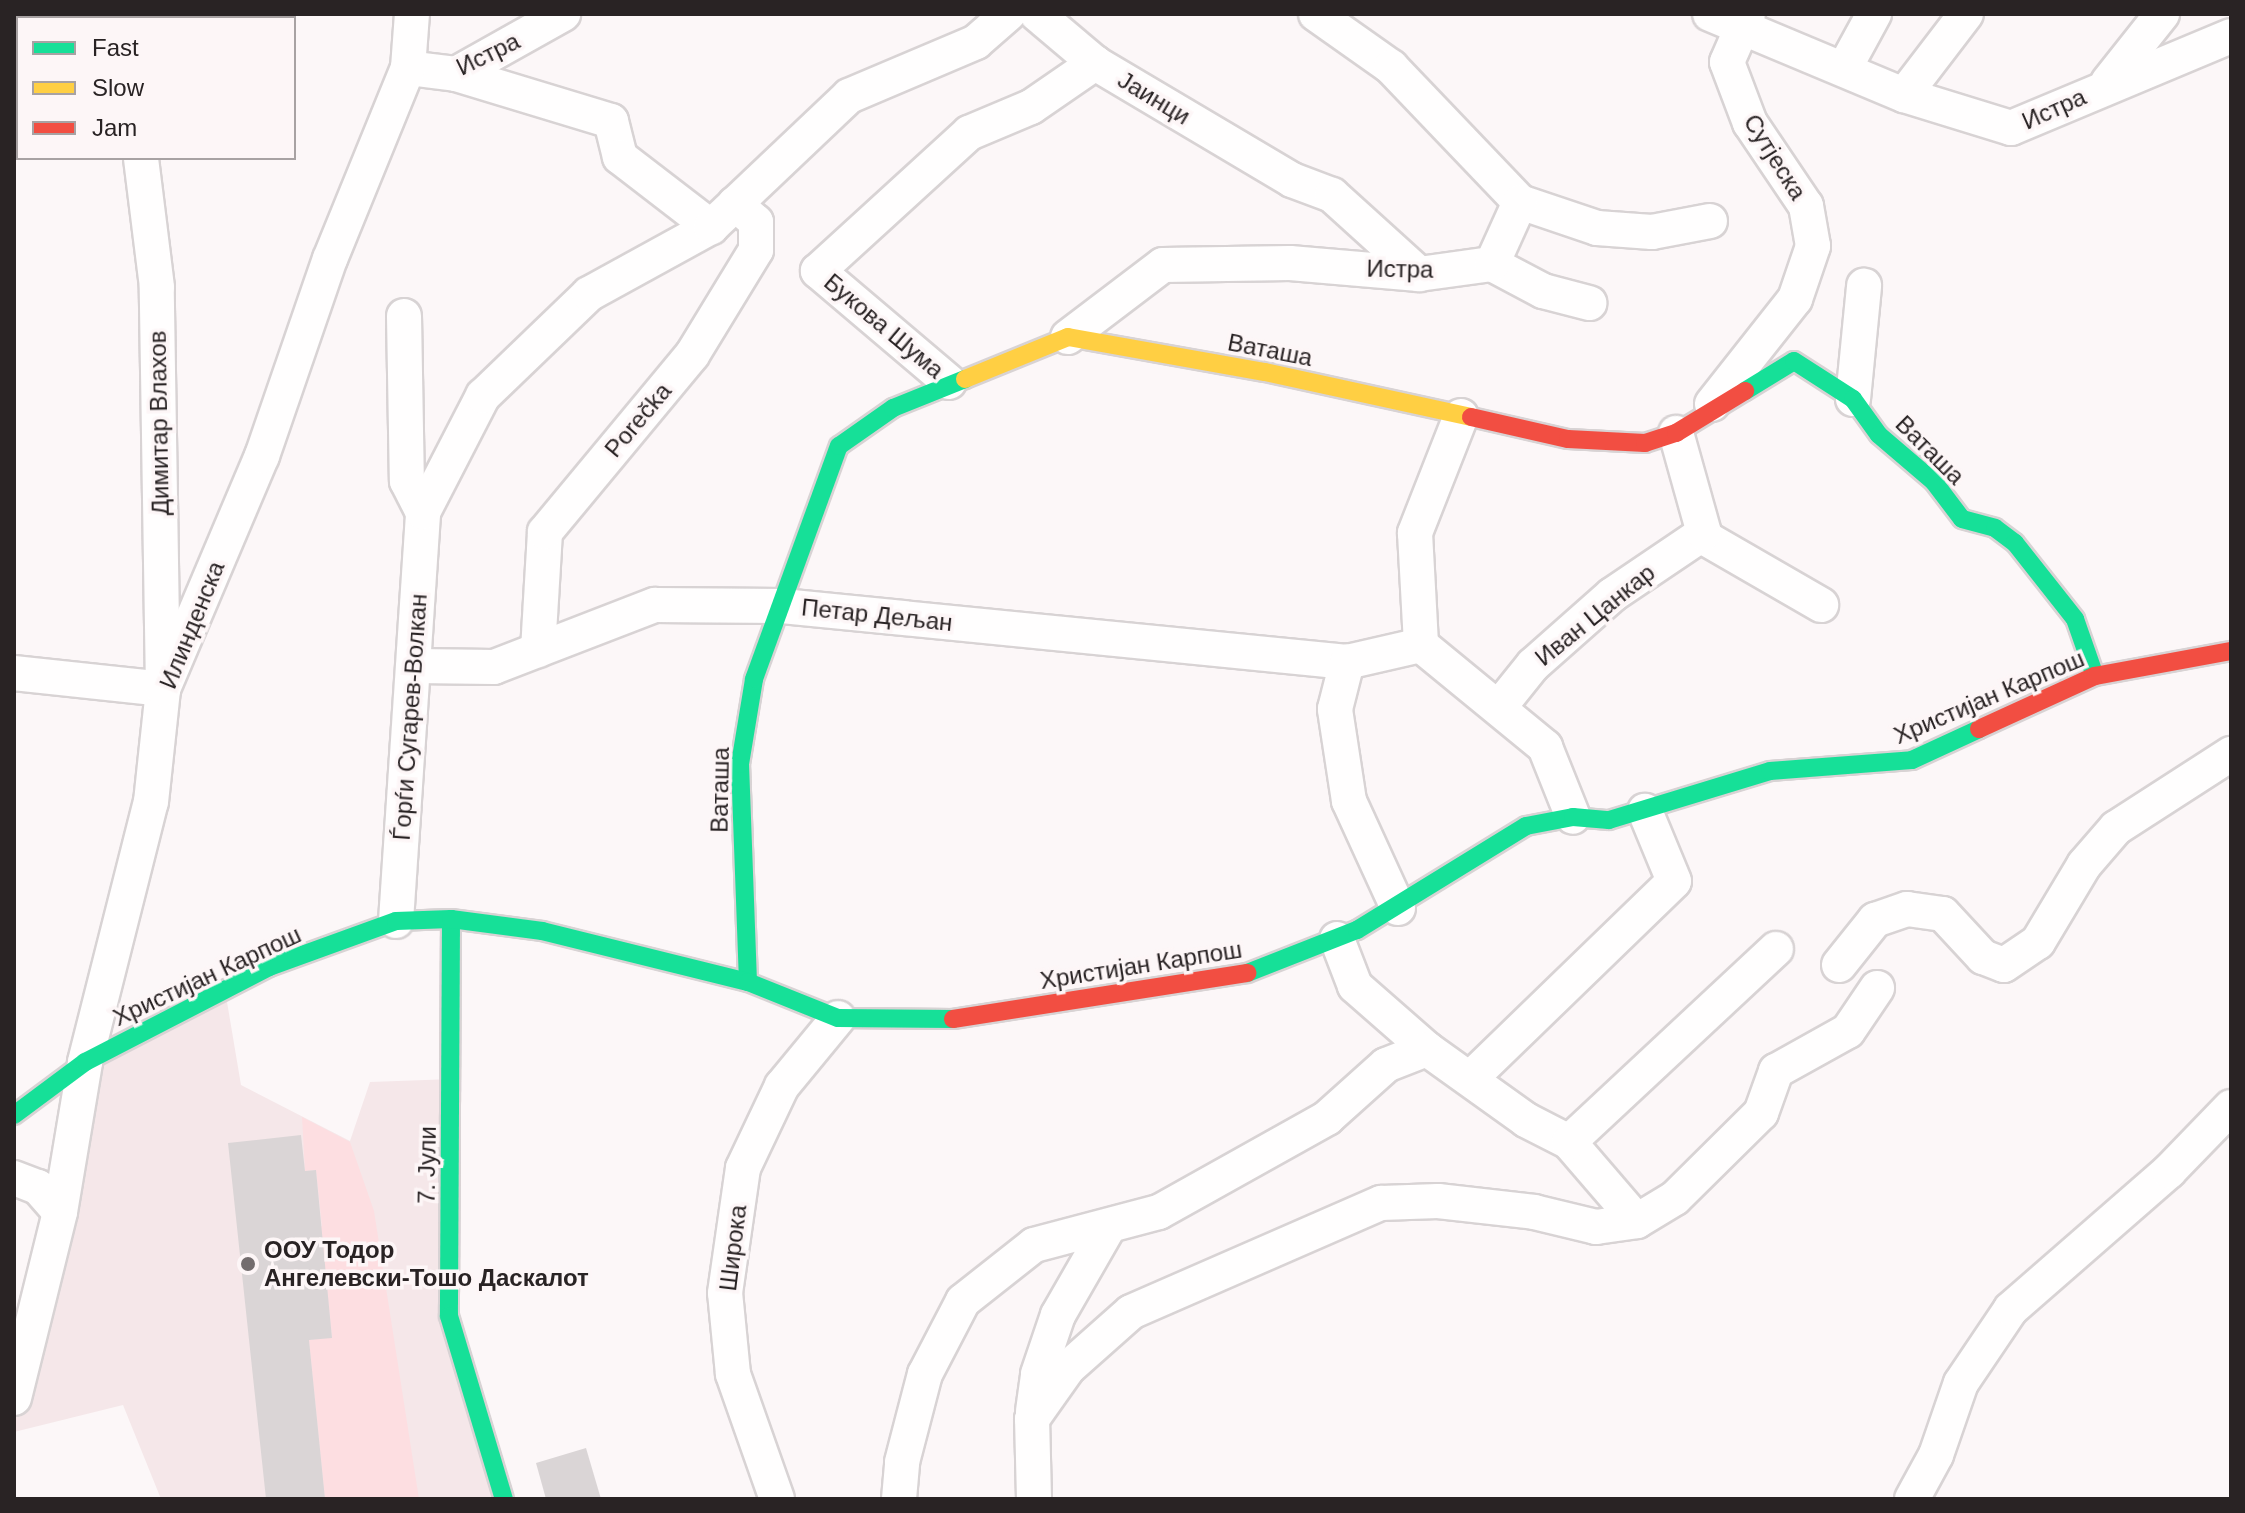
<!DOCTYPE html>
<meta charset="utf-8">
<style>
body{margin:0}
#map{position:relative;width:2245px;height:1513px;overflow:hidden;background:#fcf7f8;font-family:Arial,sans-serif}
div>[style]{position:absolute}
.built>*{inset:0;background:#f5e7e9}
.green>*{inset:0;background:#fddee1}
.building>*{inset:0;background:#dad5d6}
.roads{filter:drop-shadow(2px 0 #d8d3d4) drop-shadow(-2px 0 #d8d3d4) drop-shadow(0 2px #d8d3d4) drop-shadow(0 -2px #d8d3d4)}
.street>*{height:34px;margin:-17px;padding:0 17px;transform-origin:17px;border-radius:17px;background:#fffefe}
.fast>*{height:18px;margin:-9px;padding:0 9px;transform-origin:9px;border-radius:9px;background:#16e098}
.slow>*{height:18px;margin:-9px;padding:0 9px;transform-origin:9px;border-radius:9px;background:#ffcf43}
.jam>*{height:18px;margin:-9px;padding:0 9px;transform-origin:9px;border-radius:9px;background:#f24e42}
.dots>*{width:22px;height:22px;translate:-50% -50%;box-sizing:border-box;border:4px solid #fdf6f7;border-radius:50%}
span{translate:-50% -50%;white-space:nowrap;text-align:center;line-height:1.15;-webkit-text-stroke:7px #fdf6f7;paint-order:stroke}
.street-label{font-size:24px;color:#292324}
.poi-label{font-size:24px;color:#292324;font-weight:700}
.left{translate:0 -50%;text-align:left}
.frame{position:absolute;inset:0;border:16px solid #292324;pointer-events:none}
.legend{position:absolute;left:16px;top:16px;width:280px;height:144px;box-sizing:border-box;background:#fdf6f7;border:2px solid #a8a2a3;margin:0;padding:10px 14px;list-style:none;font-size:24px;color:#292324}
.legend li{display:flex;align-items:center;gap:16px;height:40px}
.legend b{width:40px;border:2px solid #a8a2a3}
</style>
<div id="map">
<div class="built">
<i style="clip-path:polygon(225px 990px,241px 1085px,350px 1141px,370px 1082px,453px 1079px,449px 1316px,504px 1499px,161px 1499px,123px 1405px,14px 1432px,14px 1398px,85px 1062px)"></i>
</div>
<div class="green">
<i style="clip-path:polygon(302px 1117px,350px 1142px,374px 1211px,419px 1499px,325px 1499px,309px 1340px,332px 1337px,324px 1260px,311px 1228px,322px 1226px,316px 1170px,305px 1171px)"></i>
</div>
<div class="building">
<i style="clip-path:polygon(301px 1135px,305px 1171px,316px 1170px,332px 1338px,309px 1340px,325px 1499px,266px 1499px,228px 1143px)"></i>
<i style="clip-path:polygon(586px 1448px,601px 1499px,546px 1499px,536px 1463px)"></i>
</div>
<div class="roads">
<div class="street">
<i style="left:137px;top:14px;width:4px;rotate:90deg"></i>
<i style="left:1037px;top:14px;width:76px;rotate:40.2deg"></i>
<i style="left:1095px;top:63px;width:229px;rotate:30.7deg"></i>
<i style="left:1292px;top:180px;width:43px;rotate:20.6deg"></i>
<i style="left:1332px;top:195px;width:118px;rotate:42.2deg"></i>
<i style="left:1316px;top:14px;width:92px;rotate:35.2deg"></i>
<i style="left:1391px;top:67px;width:187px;rotate:46.3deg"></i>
<i style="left:1520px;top:202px;width:81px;rotate:18.7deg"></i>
<i style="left:1597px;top:228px;width:55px;rotate:4.2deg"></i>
<i style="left:1652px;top:232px;width:59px;rotate:-10.7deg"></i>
<i style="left:1710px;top:14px;width:210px;rotate:22.7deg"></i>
<i style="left:1904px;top:95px;width:112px;rotate:17.1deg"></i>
<i style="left:2011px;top:128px;width:238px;rotate:-22.7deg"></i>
<i style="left:408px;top:68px;width:48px;rotate:7.1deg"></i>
<i style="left:456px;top:74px;width:123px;rotate:-29.3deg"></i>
<i style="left:1844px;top:69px;width:63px;rotate:-61.4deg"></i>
<i style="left:456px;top:74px;width:162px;rotate:16.9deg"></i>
<i style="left:611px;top:121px;width:37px;rotate:76deg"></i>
<i style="left:620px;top:157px;width:115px;rotate:37.6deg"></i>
<i style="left:2108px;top:82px;width:87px;rotate:-51.5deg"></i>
<i style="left:1904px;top:95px;width:102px;rotate:-52.6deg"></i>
<i style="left:14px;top:131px;width:4px"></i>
<i style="left:1492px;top:264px;width:58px;rotate:27.9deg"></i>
<i style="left:1543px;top:291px;width:48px;rotate:14.6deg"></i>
<i style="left:404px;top:316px;width:165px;rotate:89deg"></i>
<i style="left:407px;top:481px;width:35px;rotate:63deg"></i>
<i style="left:1068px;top:337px;width:119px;rotate:-37.2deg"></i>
<i style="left:1163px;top:265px;width:127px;rotate:-0.9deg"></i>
<i style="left:1290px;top:263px;width:129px;rotate:4.9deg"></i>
<i style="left:1419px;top:274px;width:74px;rotate:-7.8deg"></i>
<i style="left:1492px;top:264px;width:68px;rotate:-65.7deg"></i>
<i style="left:949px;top:382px;width:172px;rotate:-139.7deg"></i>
<i style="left:818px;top:271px;width:205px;rotate:-42.4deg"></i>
<i style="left:969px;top:133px;width:67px;rotate:-22.8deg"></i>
<i style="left:1031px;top:107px;width:78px;rotate:-34.5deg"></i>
<i style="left:1853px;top:399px;width:114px;rotate:-84.4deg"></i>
<i style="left:1712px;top:404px;width:134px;rotate:-51.7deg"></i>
<i style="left:1795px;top:299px;width:56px;rotate:-71.2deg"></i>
<i style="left:1813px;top:246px;width:41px;rotate:-99.9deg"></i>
<i style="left:1806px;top:206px;width:100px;rotate:-124deg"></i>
<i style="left:1750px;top:123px;width:65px;rotate:-110.7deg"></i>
<i style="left:1727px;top:62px;width:52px;rotate:-66.4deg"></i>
<i style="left:1461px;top:416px;width:126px;rotate:111.5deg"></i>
<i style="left:1415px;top:533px;width:112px;rotate:86.9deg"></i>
<i style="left:1421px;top:645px;width:161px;rotate:39.4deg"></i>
<i style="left:1545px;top:747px;width:75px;rotate:68.2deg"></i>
<i style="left:1700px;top:535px;width:140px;rotate:30deg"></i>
<i style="left:538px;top:650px;width:118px;rotate:-86.6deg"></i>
<i style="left:545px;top:532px;width:230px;rotate:-50.3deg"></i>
<i style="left:692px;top:355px;width:123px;rotate:-58.6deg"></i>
<i style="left:756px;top:250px;width:28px;rotate:-90deg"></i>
<i style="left:756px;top:222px;width:28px;rotate:-139deg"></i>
<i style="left:416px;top:666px;width:78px;rotate:0.7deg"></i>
<i style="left:494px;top:667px;width:173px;rotate:-21.1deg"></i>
<i style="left:655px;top:605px;width:127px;rotate:0.5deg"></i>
<i style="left:782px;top:606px;width:568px;rotate:5.66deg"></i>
<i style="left:14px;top:673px;width:150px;rotate:6.1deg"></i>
<i style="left:163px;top:689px;width:402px;rotate:-90.9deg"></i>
<i style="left:157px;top:287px;width:130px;rotate:-97.1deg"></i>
<i style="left:1500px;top:706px;width:53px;rotate:-51.2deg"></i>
<i style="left:1533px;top:665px;width:106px;rotate:-41.5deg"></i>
<i style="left:1612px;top:595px;width:111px;rotate:-34deg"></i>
<i style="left:1704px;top:533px;width:104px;rotate:-105.6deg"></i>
<i style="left:1398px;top:908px;width:118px;rotate:-114.6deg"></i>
<i style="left:1349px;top:801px;width:93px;rotate:-98.7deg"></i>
<i style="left:1335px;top:709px;width:49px;rotate:-75.7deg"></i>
<i style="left:1347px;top:662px;width:76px;rotate:-12.9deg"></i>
<i style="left:396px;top:921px;width:410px;rotate:-86.2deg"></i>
<i style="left:423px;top:512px;width:131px;rotate:-62.7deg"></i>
<i style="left:483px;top:396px;width:147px;rotate:-43.9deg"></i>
<i style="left:589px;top:294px;width:139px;rotate:-28.8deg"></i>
<i style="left:711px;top:227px;width:190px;rotate:-43.5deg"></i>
<i style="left:849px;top:96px;width:138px;rotate:-23deg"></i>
<i style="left:976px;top:42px;width:43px;rotate:-41.2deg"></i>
<i style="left:1337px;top:939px;width:50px;rotate:69deg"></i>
<i style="left:1355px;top:986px;width:96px;rotate:41.2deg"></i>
<i style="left:1839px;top:965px;width:58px;rotate:-51.3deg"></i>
<i style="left:1875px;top:920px;width:34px;rotate:-19deg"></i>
<i style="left:1907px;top:909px;width:36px;rotate:8deg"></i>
<i style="left:1943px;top:914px;width:59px;rotate:47.1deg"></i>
<i style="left:1983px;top:957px;width:22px;rotate:21deg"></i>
<i style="left:2004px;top:965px;width:41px;rotate:-34.1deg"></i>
<i style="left:2038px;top:942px;width:90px;rotate:-59.1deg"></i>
<i style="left:2084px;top:865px;width:49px;rotate:-49.1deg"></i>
<i style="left:2116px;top:828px;width:137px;rotate:-32.8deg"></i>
<i style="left:1472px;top:1077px;width:281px;rotate:-44.1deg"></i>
<i style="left:1674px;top:881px;width:76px;rotate:-112.5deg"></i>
<i style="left:1569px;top:1142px;width:104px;rotate:49.3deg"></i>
<i style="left:14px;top:1178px;width:26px;rotate:21deg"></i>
<i style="left:38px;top:1187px;width:33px;rotate:49deg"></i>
<i style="left:14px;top:1398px;width:192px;rotate:-76.1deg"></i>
<i style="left:60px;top:1212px;width:152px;rotate:-80.5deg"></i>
<i style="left:85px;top:1062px;width:268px;rotate:-75.8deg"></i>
<i style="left:151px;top:802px;width:114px;rotate:-83.9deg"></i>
<i style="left:163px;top:689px;width:253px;rotate:-67deg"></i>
<i style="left:262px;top:456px;width:208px;rotate:-71deg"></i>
<i style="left:330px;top:259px;width:206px;rotate:-67.8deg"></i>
<i style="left:408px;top:68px;width:54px;rotate:-85.8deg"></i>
<i style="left:1033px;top:1411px;width:37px;rotate:-82deg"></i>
<i style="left:1038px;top:1374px;width:62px;rotate:-71.3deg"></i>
<i style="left:1058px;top:1315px;width:100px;rotate:-60.1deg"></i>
<i style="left:777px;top:1499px;width:133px;rotate:-109.4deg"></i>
<i style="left:733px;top:1374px;width:81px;rotate:-95.6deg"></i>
<i style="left:725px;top:1293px;width:126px;rotate:-81.8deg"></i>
<i style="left:743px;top:1168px;width:91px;rotate:-64.6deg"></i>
<i style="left:782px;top:1086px;width:88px;rotate:-50.5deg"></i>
<i style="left:899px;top:1499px;width:37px;rotate:-85deg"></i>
<i style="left:902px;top:1462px;width:91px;rotate:-75.4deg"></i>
<i style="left:925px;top:1374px;width:82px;rotate:-62.5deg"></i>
<i style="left:963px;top:1301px;width:90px;rotate:-38.3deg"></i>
<i style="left:1034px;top:1245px;width:129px;rotate:-14.8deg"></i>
<i style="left:1159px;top:1212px;width:193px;rotate:-29.2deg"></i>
<i style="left:1327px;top:1118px;width:79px;rotate:-41.9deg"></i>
<i style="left:1386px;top:1065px;width:44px;rotate:-21.3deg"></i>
<i style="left:1427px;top:1049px;width:122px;rotate:35.6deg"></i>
<i style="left:1526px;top:1120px;width:48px;rotate:27.1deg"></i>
<i style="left:1569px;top:1142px;width:283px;rotate:-43deg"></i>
<i style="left:1034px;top:1499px;width:80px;rotate:-91.4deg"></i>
<i style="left:1032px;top:1419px;width:62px;rotate:-54.8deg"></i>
<i style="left:1068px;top:1368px;width:84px;rotate:-41.6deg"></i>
<i style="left:1131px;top:1312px;width:273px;rotate:-23.6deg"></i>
<i style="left:1381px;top:1203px;width:57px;rotate:-2deg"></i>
<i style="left:1438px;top:1201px;width:97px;rotate:6.5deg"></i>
<i style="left:1534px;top:1212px;width:64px;rotate:13.6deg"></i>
<i style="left:1596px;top:1227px;width:41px;rotate:-8.3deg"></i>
<i style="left:1637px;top:1221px;width:44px;rotate:-31.2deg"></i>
<i style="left:1675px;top:1198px;width:121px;rotate:-44.7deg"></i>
<i style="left:1761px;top:1113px;width:45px;rotate:-70.3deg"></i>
<i style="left:1776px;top:1071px;width:82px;rotate:-29.1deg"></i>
<i style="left:1848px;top:1031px;width:52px;rotate:-56deg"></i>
<i style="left:1912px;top:1499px;width:50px;rotate:-61.4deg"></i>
<i style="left:1936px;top:1455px;width:76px;rotate:-70.9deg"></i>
<i style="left:1961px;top:1383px;width:89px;rotate:-56deg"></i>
<i style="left:2011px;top:1309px;width:210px;rotate:-41.1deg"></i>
<i style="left:2169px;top:1171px;width:89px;rotate:-45.9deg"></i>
</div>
<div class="fast">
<i style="left:1745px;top:391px;width:57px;rotate:-31.5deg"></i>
<i style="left:1794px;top:361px;width:70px;rotate:32.8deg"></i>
<i style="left:1853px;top:399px;width:44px;rotate:54.2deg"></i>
<i style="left:1879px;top:435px;width:72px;rotate:40.5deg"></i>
<i style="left:1934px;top:482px;width:46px;rotate:52.9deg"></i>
<i style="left:1962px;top:519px;width:34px;rotate:15deg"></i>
<i style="left:1995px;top:528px;width:25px;rotate:37deg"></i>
<i style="left:2015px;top:543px;width:97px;rotate:51.7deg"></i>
<i style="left:2075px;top:619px;width:60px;rotate:70.7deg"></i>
<i style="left:451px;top:919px;width:397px;rotate:90.3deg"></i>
<i style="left:449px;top:1316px;width:191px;rotate:73.3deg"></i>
<i style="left:1247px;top:973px;width:118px;rotate:-21.4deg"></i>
<i style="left:1357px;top:930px;width:198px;rotate:-31.6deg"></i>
<i style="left:1526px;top:826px;width:48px;rotate:-10.8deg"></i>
<i style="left:1573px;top:817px;width:36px;rotate:5deg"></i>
<i style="left:1609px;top:820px;width:168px;rotate:-16.9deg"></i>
<i style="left:1770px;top:771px;width:142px;rotate:-4.4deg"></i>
<i style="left:1912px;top:760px;width:74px;rotate:-24.8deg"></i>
<i style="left:748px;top:982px;width:218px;rotate:-92.1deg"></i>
<i style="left:740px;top:764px;width:86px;rotate:-80.6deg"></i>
<i style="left:754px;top:679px;width:248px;rotate:-70deg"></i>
<i style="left:839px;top:446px;width:66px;rotate:-35.1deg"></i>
<i style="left:893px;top:408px;width:78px;rotate:-21.9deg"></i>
<i style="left:14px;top:1115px;width:89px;rotate:-36.7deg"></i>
<i style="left:85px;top:1062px;width:207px;rotate:-27.3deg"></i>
<i style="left:269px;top:967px;width:135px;rotate:-19.9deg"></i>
<i style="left:396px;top:921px;width:55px;rotate:-2.1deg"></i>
<i style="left:451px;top:919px;width:92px;rotate:7.5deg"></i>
<i style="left:542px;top:931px;width:212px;rotate:13.9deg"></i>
<i style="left:748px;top:982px;width:97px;rotate:21.8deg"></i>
<i style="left:838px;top:1018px;width:115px;rotate:0.5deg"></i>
</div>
<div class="slow">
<i style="left:965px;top:379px;width:111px;rotate:-22.2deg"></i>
<i style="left:1068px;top:337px;width:200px;rotate:10.1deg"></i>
<i style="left:1265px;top:372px;width:211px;rotate:12.3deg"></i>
</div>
<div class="jam">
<i style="left:1471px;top:417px;width:99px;rotate:12.8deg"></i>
<i style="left:1568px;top:439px;width:77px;rotate:3deg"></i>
<i style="left:1645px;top:443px;width:33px;rotate:-18deg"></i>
<i style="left:1676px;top:433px;width:81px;rotate:-31.3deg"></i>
<i style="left:1979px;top:729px;width:128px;rotate:-24.6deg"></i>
<i style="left:2095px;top:676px;width:138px;rotate:-10.4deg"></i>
<i style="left:953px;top:1019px;width:298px;rotate:-8.9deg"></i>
</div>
</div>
<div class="dots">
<i style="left:248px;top:1264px;background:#736d6e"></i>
</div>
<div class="street-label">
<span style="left:488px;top:54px;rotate:-26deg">Истра</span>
<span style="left:1154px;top:98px;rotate:31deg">Јаинци</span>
<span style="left:2054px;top:109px;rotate:-24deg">Истра</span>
<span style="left:1775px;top:157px;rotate:58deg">Сутјеска</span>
<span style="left:1400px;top:269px;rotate:1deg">Истра</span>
<span style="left:884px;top:326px;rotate:40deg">Букова Шума</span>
<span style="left:1270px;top:350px;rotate:11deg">Ваташа</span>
<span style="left:638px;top:420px;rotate:-50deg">Porečka</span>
<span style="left:159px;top:423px;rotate:-91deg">Димитар Влахов</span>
<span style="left:1930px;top:450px;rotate:45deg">Ваташа</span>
<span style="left:877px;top:615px;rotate:6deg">Петар Дељан</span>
<span style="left:1595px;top:615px;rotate:-39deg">Иван Цанкар</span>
<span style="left:192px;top:625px;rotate:-68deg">Илинденска</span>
<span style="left:1989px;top:697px;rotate:-23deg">Христијан Карпош</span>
<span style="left:410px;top:717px;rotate:-86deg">Ѓорѓи Сугарев-Волкан</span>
<span style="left:720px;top:790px;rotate:-89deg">Ваташа</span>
<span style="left:1141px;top:965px;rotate:-9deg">Христијан Карпош</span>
<span style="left:207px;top:976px;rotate:-25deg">Христијан Карпош</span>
<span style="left:427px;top:1165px;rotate:-89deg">7. Јули</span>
<span style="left:733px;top:1248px;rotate:-83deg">Широка</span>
</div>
<div class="poi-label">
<span class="left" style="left:264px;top:1264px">ООУ Тодор<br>Ангелевски-Тошо Даскалот</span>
</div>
<div class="frame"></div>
<ul class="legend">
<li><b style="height:10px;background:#16e098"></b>Fast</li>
<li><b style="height:10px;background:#ffcf43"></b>Slow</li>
<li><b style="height:10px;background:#f24e42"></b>Jam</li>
</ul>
</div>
